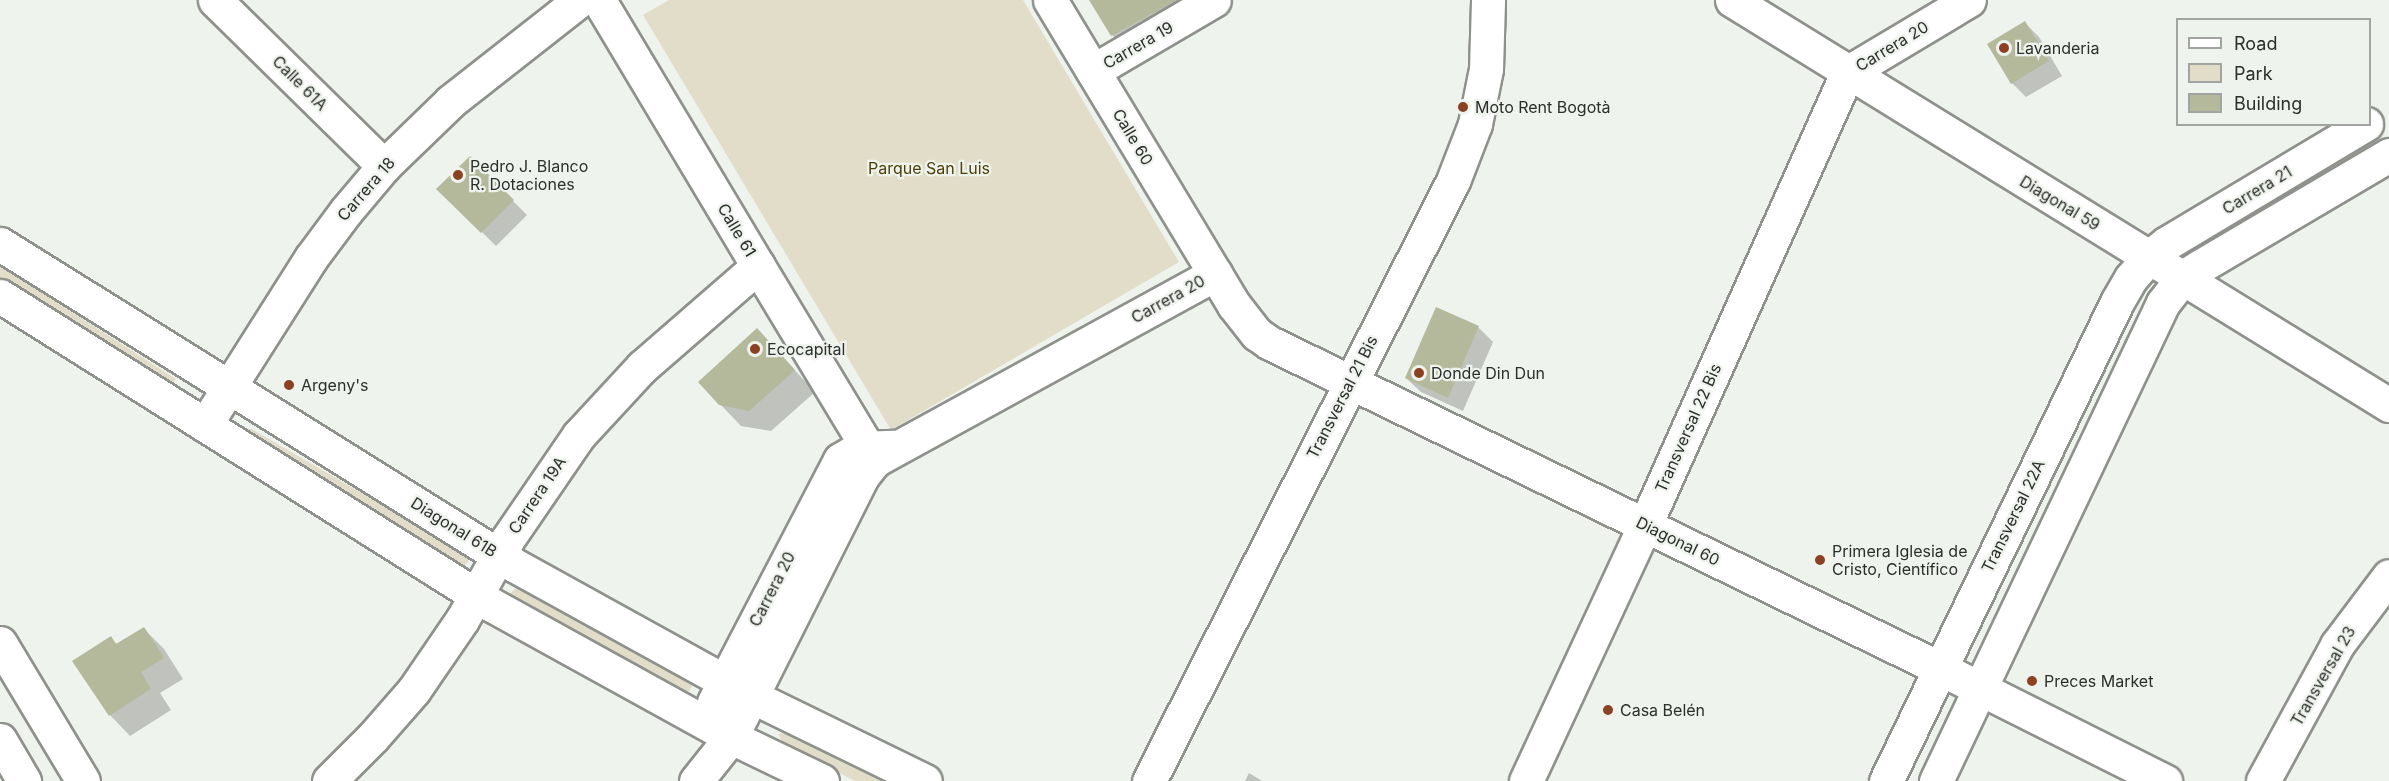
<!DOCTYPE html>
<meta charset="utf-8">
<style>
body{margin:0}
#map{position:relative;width:2389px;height:781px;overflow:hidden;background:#eff3ed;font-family:Inter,sans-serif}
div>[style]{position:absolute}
.green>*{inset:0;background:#e2ddc8}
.shadow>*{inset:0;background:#0003}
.building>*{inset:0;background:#b4b99b}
.roads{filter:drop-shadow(2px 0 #8e918c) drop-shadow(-2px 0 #8e918c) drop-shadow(0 2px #8e918c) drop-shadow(0 -2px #8e918c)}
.street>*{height:33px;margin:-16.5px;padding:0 16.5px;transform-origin:16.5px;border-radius:16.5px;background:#fff}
.secondary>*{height:33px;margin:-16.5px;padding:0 16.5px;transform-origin:16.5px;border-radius:16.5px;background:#fff}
.dots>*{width:16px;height:16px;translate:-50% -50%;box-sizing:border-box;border:3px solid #eff3ed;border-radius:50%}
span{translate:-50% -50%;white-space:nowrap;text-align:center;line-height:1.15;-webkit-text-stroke:4.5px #eff3ed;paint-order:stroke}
.street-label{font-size:16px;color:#2c2e2c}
.poi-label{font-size:16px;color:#2c2e2c}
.left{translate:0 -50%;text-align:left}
.park-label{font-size:16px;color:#4b3f07}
.legend{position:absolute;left:2176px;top:18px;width:195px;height:108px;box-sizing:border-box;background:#eff3ed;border:2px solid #a1a4a0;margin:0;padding:8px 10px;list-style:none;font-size:18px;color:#2c2e2c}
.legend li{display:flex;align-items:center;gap:12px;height:30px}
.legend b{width:30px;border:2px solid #a1a4a0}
</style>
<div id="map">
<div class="green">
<i style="clip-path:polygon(669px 0,1023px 0,1179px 262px,891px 430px,643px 15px)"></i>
<i style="clip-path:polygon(0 266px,176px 379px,169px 387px,0 279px)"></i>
<i style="clip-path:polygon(247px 429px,252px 429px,468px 555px,468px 562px,460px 569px,242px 434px)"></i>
<i style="clip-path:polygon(518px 586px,690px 682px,692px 686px,689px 691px,685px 693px,514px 599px,510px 594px)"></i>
<i style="clip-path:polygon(785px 733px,882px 781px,855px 781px,784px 745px,778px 734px)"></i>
</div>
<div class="shadow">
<i style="clip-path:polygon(1091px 0,1190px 0,1127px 49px,1112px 35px)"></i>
<i style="clip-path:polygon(2025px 23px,2039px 37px,2062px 76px,2026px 97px,2012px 83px)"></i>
<i style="clip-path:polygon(470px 158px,527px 215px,496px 246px,438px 189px)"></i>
<i style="clip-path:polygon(1437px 309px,1479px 328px,1493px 342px,1463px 411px,1421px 392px,1406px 378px)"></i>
<i style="clip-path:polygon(777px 351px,815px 392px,771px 431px,741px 426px,720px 404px)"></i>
<i style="clip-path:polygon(144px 629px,164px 649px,183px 679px,160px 693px,171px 710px,130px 736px,110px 715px,110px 638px,118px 645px)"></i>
<i style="clip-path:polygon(1249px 773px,1262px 781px,1245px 781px)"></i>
</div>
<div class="building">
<i style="clip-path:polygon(1089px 0,1177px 0,1111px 36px)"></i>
<i style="clip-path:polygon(2025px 21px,2049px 61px,2011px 84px,1987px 44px)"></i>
<i style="clip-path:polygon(470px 156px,514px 200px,481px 233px,436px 189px)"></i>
<i style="clip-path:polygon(1436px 307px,1479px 326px,1448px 398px,1405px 378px)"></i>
<i style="clip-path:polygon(757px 328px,795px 370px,749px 411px,719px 405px,698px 382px)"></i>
<i style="clip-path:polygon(144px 627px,164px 658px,141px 672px,151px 689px,109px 716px,72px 661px,111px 636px,116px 644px)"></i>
</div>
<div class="roads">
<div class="street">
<i style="left:215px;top:0;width:237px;rotate:44.5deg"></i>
<i style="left:1732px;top:0;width:772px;rotate:31.65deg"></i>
<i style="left:1093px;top:71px;width:140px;rotate:-30.4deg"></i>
<i style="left:1847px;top:73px;width:142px;rotate:-30.9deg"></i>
<i style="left:758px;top:266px;width:227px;rotate:58.9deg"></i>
<i style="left:205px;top:425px;width:198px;rotate:-57.6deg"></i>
<i style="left:311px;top:258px;width:59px;rotate:-53.3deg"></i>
<i style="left:346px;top:211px;width:59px;rotate:-49.8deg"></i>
<i style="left:384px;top:166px;width:93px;rotate:-44.1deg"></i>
<i style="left:451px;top:101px;width:164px;rotate:-38.1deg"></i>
<i style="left:1939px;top:668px;width:253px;rotate:26.6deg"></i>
<i style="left:1149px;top:781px;width:673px;rotate:-63.13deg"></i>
<i style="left:1453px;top:181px;width:61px;rotate:-68.9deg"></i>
<i style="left:1475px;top:124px;width:56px;rotate:-78.7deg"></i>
<i style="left:1486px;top:69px;width:69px;rotate:-88.3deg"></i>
<i style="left:1526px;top:781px;width:282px;rotate:-65.1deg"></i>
<i style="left:1645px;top:525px;width:495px;rotate:-65.9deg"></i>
<i style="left:2263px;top:781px;width:155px;rotate:-61.4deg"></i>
<i style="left:2337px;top:645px;width:86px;rotate:-53deg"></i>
</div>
<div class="secondary">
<i style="left:1050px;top:0;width:356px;rotate:58.9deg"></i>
<i style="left:1234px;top:305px;width:37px;rotate:52deg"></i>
<i style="left:1257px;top:334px;width:16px;rotate:35deg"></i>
<i style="left:1270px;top:343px;width:744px;rotate:25.91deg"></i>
<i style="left:0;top:244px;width:606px;rotate:31.99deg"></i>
<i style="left:514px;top:565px;width:273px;rotate:28.9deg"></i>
<i style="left:753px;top:697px;width:191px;rotate:26deg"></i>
<i style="left:0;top:296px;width:579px;rotate:32.15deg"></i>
<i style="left:490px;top:604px;width:275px;rotate:28.9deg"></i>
<i style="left:731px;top:737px;width:101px;rotate:25.8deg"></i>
<i style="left:0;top:643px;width:161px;rotate:59deg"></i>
<i style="left:714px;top:702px;width:273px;rotate:-62.5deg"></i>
<i style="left:840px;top:460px;width:23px;rotate:-31deg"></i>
<i style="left:860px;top:448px;width:34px;rotate:-2deg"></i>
<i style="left:0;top:740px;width:48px;rotate:59.7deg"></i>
<i style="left:329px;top:781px;width:62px;rotate:-45deg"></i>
<i style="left:373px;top:737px;width:62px;rotate:-48.9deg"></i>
<i style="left:414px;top:690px;width:85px;rotate:-55.6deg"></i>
<i style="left:462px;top:620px;width:92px;rotate:-60.6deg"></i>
<i style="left:507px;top:540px;width:127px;rotate:-55.6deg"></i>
<i style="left:579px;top:435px;width:93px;rotate:-47.2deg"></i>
<i style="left:642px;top:367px;width:154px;rotate:-41deg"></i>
<i style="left:758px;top:266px;width:310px;rotate:-120.9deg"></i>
<i style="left:696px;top:781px;width:56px;rotate:-51.5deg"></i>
<i style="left:731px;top:737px;width:293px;rotate:-63.3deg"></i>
<i style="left:863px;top:475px;width:19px;rotate:-51deg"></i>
<i style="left:875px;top:460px;width:388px;rotate:-28.7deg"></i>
<i style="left:1886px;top:781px;width:532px;rotate:-64.25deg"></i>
<i style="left:2117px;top:302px;width:28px;rotate:-60deg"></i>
<i style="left:2131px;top:278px;width:28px;rotate:-49deg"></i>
<i style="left:2149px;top:257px;width:23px;rotate:-38deg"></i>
<i style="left:2167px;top:243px;width:232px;rotate:-30.9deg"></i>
<i style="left:1936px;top:781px;width:529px;rotate:-64.6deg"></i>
<i style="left:2163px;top:303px;width:33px;rotate:-52deg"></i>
<i style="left:2183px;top:277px;width:19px;rotate:-32deg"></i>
<i style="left:2199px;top:267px;width:221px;rotate:-30.5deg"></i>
</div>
</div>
<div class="dots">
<i style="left:2004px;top:48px;background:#8a4223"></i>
<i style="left:1463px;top:107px;background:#8a4223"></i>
<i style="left:458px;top:175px;background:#8a4223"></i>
<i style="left:755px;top:349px;background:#8a4223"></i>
<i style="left:1419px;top:373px;background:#8a4223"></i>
<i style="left:289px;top:385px;background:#8a4223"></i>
<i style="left:1820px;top:560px;background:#8a4223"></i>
<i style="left:2032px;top:681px;background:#8a4223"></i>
<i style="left:1608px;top:710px;background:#8a4223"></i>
</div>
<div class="street-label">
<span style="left:1138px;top:45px;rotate:-30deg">Carrera 19</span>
<span style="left:1892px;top:46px;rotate:-31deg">Carrera 20</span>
<span style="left:300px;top:83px;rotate:45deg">Calle 61A</span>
<span style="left:1133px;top:137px;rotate:59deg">Calle 60</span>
<span style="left:366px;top:189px;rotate:-49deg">Carrera 18</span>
<span style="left:2257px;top:190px;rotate:-31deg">Carrera 21</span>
<span style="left:2060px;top:203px;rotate:31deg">Diagonal 59</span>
<span style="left:737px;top:230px;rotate:59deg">Calle 61</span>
<span style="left:1168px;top:299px;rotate:-29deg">Carrera 20</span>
<span style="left:1342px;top:397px;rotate:-63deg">Transversal 21 Bis</span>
<span style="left:1688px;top:428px;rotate:-66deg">Transversal 22 Bis</span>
<span style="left:537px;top:495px;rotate:-56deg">Carrera 19A</span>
<span style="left:2013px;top:516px;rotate:-64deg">Transversal 22A</span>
<span style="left:454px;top:527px;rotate:32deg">Diagonal 61B</span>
<span style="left:1678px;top:541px;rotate:26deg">Diagonal 60</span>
<span style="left:772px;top:589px;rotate:-63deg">Carrera 20</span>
<span style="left:2323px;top:676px;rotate:-60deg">Transversal 23</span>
</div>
<div class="poi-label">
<span class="left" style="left:2016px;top:48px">Lavanderia</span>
<span class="left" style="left:1475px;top:107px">Moto Rent Bogotà</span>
<span class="left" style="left:470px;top:175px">Pedro J. Blanco<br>R. Dotaciones</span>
<span class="left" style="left:767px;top:349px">Ecocapital</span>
<span class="left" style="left:1431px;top:373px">Donde Din Dun</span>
<span class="left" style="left:301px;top:385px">Argeny's</span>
<span class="left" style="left:1832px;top:560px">Primera Iglesia de<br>Cristo, Científico</span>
<span class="left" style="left:2044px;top:681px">Preces Market</span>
<span class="left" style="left:1620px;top:710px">Casa Belén</span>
</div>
<div class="park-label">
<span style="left:929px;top:168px">Parque San Luis</span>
</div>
<ul class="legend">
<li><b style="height:8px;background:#fff"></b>Road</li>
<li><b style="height:16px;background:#e2ddc8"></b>Park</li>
<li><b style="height:16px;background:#b4b99b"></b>Building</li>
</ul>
</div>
